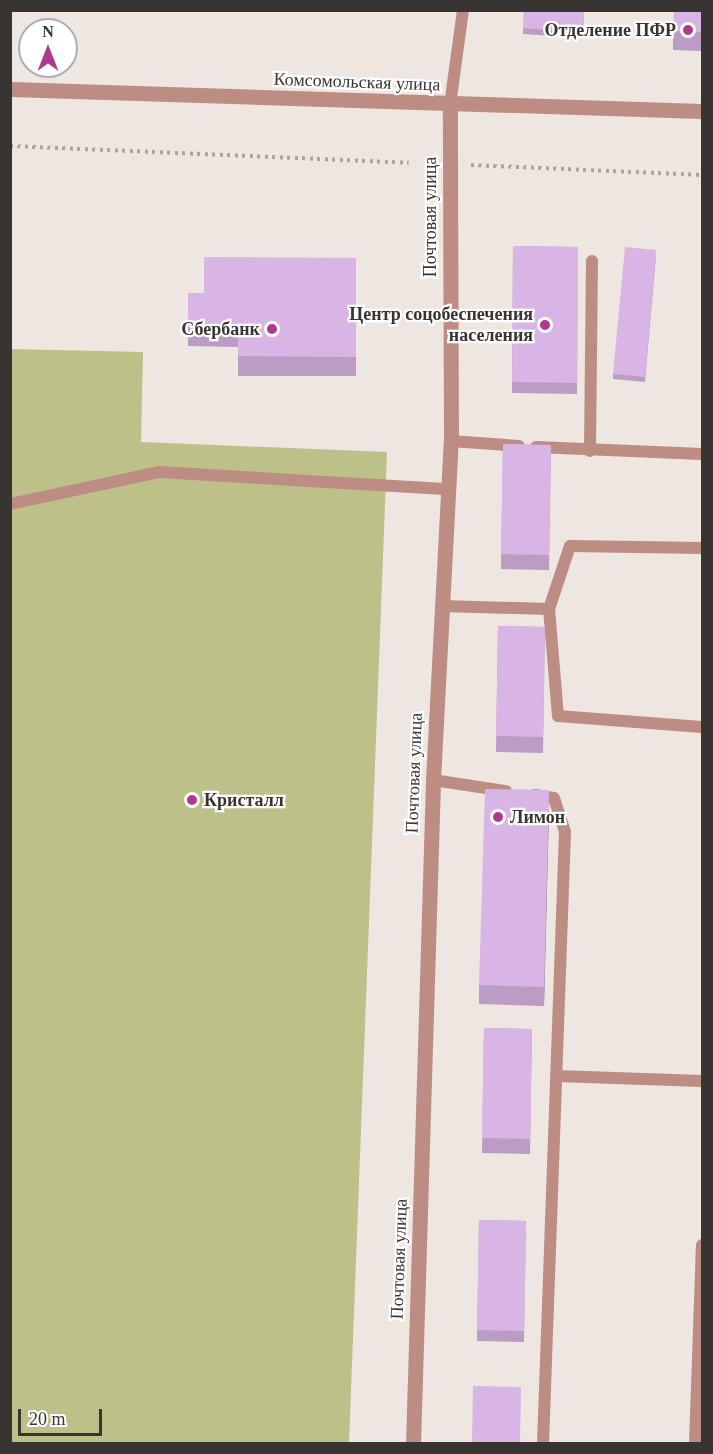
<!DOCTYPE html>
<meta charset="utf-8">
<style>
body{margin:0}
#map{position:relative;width:713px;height:1454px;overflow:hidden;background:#eee6e1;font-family:"Times New Roman",serif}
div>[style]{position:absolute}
.green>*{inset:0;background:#bdc088}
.path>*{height:4px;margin-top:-2px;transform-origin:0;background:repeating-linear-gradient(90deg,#aba5a1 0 3px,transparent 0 7.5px)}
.service>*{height:12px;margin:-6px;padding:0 6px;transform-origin:6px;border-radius:6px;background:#bd8c83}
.minor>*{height:15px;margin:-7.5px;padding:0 7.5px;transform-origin:7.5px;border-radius:7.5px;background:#bd8c83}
.wall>*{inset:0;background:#bb9cc5}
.shaded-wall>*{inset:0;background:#987fa0}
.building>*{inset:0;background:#d9b5e5}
.dots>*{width:16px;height:16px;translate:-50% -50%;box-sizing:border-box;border:3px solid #fff;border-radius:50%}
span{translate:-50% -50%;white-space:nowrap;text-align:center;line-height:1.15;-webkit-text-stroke:4.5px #fff;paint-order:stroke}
.poi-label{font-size:18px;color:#373432;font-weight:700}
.right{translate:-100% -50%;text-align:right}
.left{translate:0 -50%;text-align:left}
.street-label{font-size:18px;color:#373432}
.frame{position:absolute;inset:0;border:12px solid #373432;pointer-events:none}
.north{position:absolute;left:18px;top:18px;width:60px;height:60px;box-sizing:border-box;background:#fff;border:2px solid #afaead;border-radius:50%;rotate:0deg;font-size:16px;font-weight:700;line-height:24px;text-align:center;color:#373432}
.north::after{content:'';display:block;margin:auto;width:21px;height:27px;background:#b0398e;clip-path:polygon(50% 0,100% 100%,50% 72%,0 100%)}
.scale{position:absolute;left:18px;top:1409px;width:84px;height:27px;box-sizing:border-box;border:3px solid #373432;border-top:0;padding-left:8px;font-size:18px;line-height:21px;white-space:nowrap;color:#373432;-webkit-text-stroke:4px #fff;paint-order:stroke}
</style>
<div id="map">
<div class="green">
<i style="clip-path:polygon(11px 349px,143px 352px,141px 442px,387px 452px,349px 1443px,11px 1443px)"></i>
</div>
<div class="path">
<i style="left:10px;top:146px;width:399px;rotate:2.4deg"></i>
<i style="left:471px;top:165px;width:231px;rotate:2.5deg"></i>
</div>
<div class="service">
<i style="left:450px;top:105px;width:96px;rotate:-82.2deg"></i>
<i style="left:451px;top:441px;width:68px;rotate:4.2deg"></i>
<i style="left:536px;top:447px;width:166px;rotate:2.4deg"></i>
<i style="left:590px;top:451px;width:190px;rotate:-89.4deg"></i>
<i style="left:10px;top:504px;width:152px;rotate:-12.1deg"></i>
<i style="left:159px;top:472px;width:290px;rotate:3.4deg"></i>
<i style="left:441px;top:606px;width:108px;rotate:1.6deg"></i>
<i style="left:549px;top:609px;width:66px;rotate:-71.6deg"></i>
<i style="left:570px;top:546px;width:132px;rotate:0.9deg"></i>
<i style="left:549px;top:609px;width:107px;rotate:85.2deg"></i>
<i style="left:558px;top:716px;width:144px;rotate:4.4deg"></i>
<i style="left:433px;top:780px;width:74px;rotate:8.6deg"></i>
<i style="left:535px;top:795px;width:19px;rotate:9deg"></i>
<i style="left:554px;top:798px;width:36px;rotate:72deg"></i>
<i style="left:565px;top:832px;width:612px;rotate:92.06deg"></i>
<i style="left:557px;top:1076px;width:145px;rotate:2deg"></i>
<i style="left:695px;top:1444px;width:199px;rotate:-88deg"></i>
</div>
<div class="minor">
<i style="left:10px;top:89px;width:692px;rotate:1.82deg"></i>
<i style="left:413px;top:1444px;width:664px;rotate:-88.27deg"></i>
<i style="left:433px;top:780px;width:339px;rotate:-87deg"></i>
<i style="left:451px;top:441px;width:336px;rotate:-90.2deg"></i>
</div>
<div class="wall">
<i style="clip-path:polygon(524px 10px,584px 10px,583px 38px,523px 34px)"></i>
<i style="clip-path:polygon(702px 10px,702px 51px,673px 50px,673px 31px)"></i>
<i style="clip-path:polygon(513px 246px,578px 247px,577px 394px,512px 393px)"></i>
<i style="clip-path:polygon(656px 255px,645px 382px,613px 379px,613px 374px)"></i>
<i style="clip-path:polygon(356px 258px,356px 376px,238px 376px,238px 347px,188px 346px,188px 293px,204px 293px)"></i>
<i style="clip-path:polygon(503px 444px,551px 445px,549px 570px,501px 569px)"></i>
<i style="clip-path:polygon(498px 626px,545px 627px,543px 753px,496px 752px)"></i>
<i style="clip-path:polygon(549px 809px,544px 1006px,479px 1004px,479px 985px)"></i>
<i style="clip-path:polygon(484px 1028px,532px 1029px,530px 1154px,482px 1153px)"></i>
<i style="clip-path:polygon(479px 1220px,526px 1221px,524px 1342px,477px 1341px)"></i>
</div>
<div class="shaded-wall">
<i style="clip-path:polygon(549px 790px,549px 809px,544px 1006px,544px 987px)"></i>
</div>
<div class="building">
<i style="clip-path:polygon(524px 10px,584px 10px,583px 33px,523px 28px)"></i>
<i style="clip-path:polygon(674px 10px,702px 10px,702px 32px,673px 31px)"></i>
<i style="clip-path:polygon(513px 246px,578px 247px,577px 383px,512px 382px)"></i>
<i style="clip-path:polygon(625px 247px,656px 250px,645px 377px,613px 374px)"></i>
<i style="clip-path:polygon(204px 257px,356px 258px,356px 357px,238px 356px,238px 328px,188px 327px,188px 293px,204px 293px)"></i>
<i style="clip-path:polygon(503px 444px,551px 445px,549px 555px,501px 554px)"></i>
<i style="clip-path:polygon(498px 626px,545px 627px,543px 737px,496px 736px)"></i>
<i style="clip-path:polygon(485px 789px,549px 790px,544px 987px,479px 985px)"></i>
<i style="clip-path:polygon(484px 1028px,532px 1029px,530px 1139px,482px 1138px)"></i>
<i style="clip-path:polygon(479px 1220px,526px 1221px,524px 1331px,477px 1330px)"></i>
<i style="clip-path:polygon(473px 1386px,521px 1387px,520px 1443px,472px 1443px)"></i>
</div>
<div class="dots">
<i style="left:688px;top:30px;background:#b0398e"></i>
<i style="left:545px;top:325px;background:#b0398e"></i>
<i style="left:272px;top:329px;background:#b0398e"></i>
<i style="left:192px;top:800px;background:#b0398e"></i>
<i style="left:498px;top:817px;background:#b0398e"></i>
</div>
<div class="poi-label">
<span class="right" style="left:676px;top:30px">Отделение ПФР</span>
<span class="right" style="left:533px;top:325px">Центр соцобеспечения<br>населения</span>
<span class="right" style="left:260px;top:329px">Сбербанк</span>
<span class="left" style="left:204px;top:800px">Кристалл</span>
<span class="left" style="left:510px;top:817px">Лимон</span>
</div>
<div class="street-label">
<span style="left:357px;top:82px;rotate:2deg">Комсомольская улица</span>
<span style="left:430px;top:217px;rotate:-90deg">Почтовая улица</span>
<span style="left:414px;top:773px;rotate:-88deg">Почтовая улица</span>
<span style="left:399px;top:1259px;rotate:-88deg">Почтовая улица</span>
</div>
<div class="frame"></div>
<div class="north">N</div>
<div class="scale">20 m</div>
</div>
